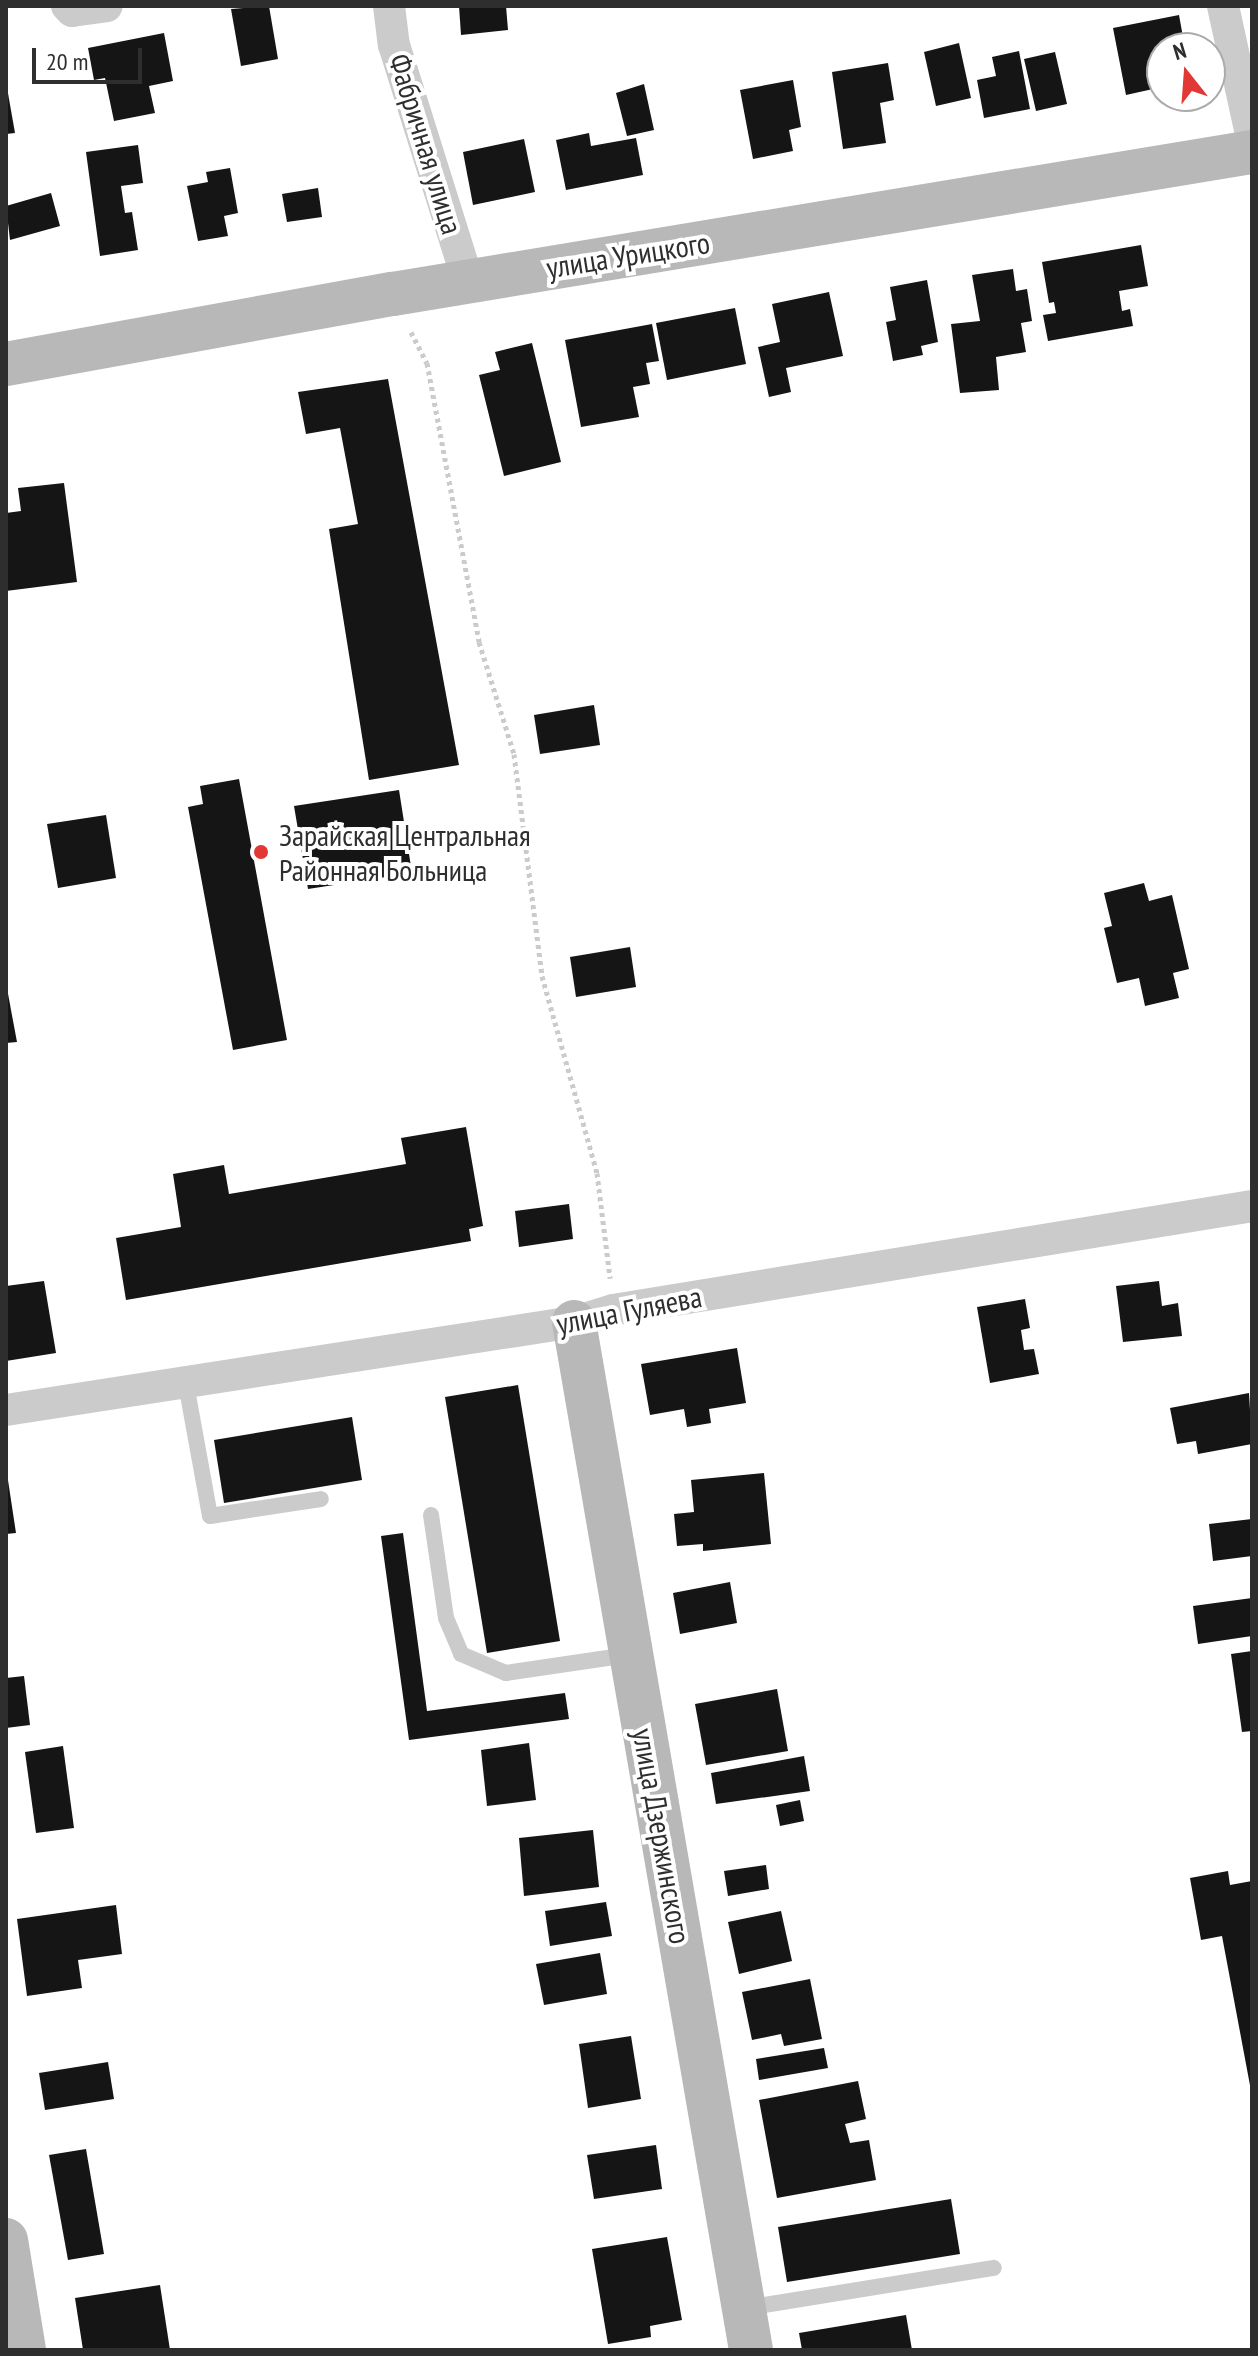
<!DOCTYPE html>
<meta charset="utf-8">
<style>
body{margin:0}
#map{position:relative;width:1258px;height:2356px;overflow:hidden;background:#fff;font-family:"PT Sans Narrow",sans-serif}
div>[style]{position:absolute}
.building>*{inset:0;background:#151515}
.path>*{height:5px;margin-top:-2.5px;transform-origin:0;background:repeating-linear-gradient(90deg,#cbcbcb 0 4px,transparent 0 8px)}
.lane>*{height:16px;margin:-8px;padding:0 8px;transform-origin:8px;border-radius:8px;background:#cbcbcb}
.street>*{height:32px;margin:-16px;padding:0 16px;transform-origin:16px;border-radius:16px;background:#cbcbcb}
.secondary>*{height:44px;margin:-22px;padding:0 22px;transform-origin:22px;border-radius:22px;background:#b8b8b8}
.dots>*{width:22px;height:22px;translate:-50% -50%;box-sizing:border-box;border:4px solid #fff;border-radius:50%}
span{translate:-50% -50%;white-space:nowrap;text-align:center;line-height:1.15;-webkit-text-stroke:8px #fff;paint-order:stroke}
.street-label{font-size:30px;color:#2e2e2e}
.poi-label{font-size:30px;color:#2e2e2e}
.left{translate:0 -50%;text-align:left}
.frame{position:absolute;inset:0;border:8px solid #2e2e2e;pointer-events:none}
.north{position:absolute;left:1146px;top:32px;width:80px;height:80px;box-sizing:border-box;background:#fff;border:2px solid #ababab;border-radius:50%;rotate:343deg;font-size:22px;font-weight:700;line-height:32px;text-align:center;color:#2e2e2e}
.north::after{content:'';display:block;margin:auto;width:28px;height:36px;background:#e13835;clip-path:polygon(50% 0,100% 100%,50% 72%,0 100%)}
.scale{position:absolute;left:32px;top:48px;width:110px;height:36px;box-sizing:border-box;border:4px solid #2e2e2e;border-top:0;padding-left:10px;font-size:24px;line-height:28px;white-space:nowrap;color:#2e2e2e;-webkit-text-stroke:6px #fff;paint-order:stroke}
</style>
<div id="map">
<div class="building">
<i style="clip-path:polygon(269px 6px,278px 59px,241px 66px,231px 9px)"></i>
<i style="clip-path:polygon(459px 6px,506px 6px,508px 30px,461px 35px)"></i>
<i style="clip-path:polygon(1179px 15px,1185px 48px,1162px 48px,1162px 87px,1126px 95px,1113px 28px)"></i>
<i style="clip-path:polygon(164px 33px,173px 81px,149px 86px,155px 113px,114px 121px,105px 78px,94px 80px,88px 48px)"></i>
<i style="clip-path:polygon(959px 43px,971px 98px,936px 106px,924px 52px)"></i>
<i style="clip-path:polygon(1019px 51px,1030px 109px,984px 118px,977px 80px,996px 76px,992px 57px)"></i>
<i style="clip-path:polygon(1055px 52px,1067px 104px,1036px 111px,1024px 59px)"></i>
<i style="clip-path:polygon(888px 63px,894px 100px,880px 103px,886px 143px,843px 149px,832px 72px)"></i>
<i style="clip-path:polygon(793px 80px,801px 127px,789px 130px,793px 151px,753px 159px,740px 90px)"></i>
<i style="clip-path:polygon(6px 82px,15px 133px,6px 134px)"></i>
<i style="clip-path:polygon(644px 84px,654px 130px,627px 136px,616px 93px)"></i>
<i style="clip-path:polygon(589px 133px,591px 146px,636px 138px,643px 175px,566px 190px,556px 140px)"></i>
<i style="clip-path:polygon(524px 139px,535px 192px,473px 205px,463px 152px)"></i>
<i style="clip-path:polygon(138px 145px,143px 183px,121px 186px,125px 213px,132px 212px,138px 250px,100px 256px,86px 152px)"></i>
<i style="clip-path:polygon(230px 168px,238px 213px,224px 216px,228px 236px,198px 241px,187px 186px,208px 182px,206px 172px)"></i>
<i style="clip-path:polygon(318px 188px,322px 217px,287px 222px,282px 194px)"></i>
<i style="clip-path:polygon(51px 193px,60px 226px,10px 240px,6px 206px)"></i>
<i style="clip-path:polygon(1141px 245px,1148px 286px,1119px 291px,1122px 311px,1130px 309px,1133px 326px,1048px 341px,1043px 315px,1056px 313px,1054px 302px,1049px 303px,1042px 262px)"></i>
<i style="clip-path:polygon(1013px 269px,1016px 291px,1027px 289px,1032px 321px,1021px 323px,1026px 352px,996px 357px,999px 390px,960px 393px,951px 324px,980px 321px,972px 275px)"></i>
<i style="clip-path:polygon(927px 280px,938px 342px,921px 346px,923px 355px,893px 361px,886px 322px,896px 320px,890px 287px)"></i>
<i style="clip-path:polygon(829px 292px,843px 356px,786px 368px,791px 392px,769px 397px,758px 347px,780px 342px,772px 304px)"></i>
<i style="clip-path:polygon(735px 308px,746px 364px,667px 380px,656px 323px)"></i>
<i style="clip-path:polygon(652px 324px,659px 361px,646px 363px,650px 384px,633px 387px,639px 417px,581px 427px,565px 340px)"></i>
<i style="clip-path:polygon(532px 343px,561px 462px,504px 476px,479px 375px,500px 370px,495px 352px)"></i>
<i style="clip-path:polygon(388px 379px,459px 765px,369px 780px,329px 529px,358px 524px,340px 428px,306px 434px,298px 392px)"></i>
<i style="clip-path:polygon(64px 483px,77px 582px,6px 591px,6px 513px,21px 511px,18px 488px)"></i>
<i style="clip-path:polygon(594px 705px,600px 745px,540px 754px,534px 715px)"></i>
<i style="clip-path:polygon(239px 779px,287px 1040px,233px 1050px,188px 807px,203px 804px,200px 786px)"></i>
<i style="clip-path:polygon(399px 790px,412px 873px,308px 889px,294px 806px)"></i>
<i style="clip-path:polygon(106px 815px,116px 878px,58px 888px,47px 824px)"></i>
<i style="clip-path:polygon(1144px 883px,1149px 901px,1172px 895px,1189px 969px,1173px 973px,1179px 998px,1145px 1006px,1139px 978px,1117px 983px,1104px 928px,1112px 926px,1104px 893px)"></i>
<i style="clip-path:polygon(630px 947px,636px 987px,576px 997px,570px 957px)"></i>
<i style="clip-path:polygon(6px 983px,17px 1042px,6px 1043px)"></i>
<i style="clip-path:polygon(466px 1127px,483px 1226px,469px 1229px,471px 1241px,126px 1300px,116px 1238px,181px 1227px,173px 1174px,224px 1165px,229px 1194px,406px 1164px,401px 1138px)"></i>
<i style="clip-path:polygon(569px 1204px,573px 1239px,519px 1247px,515px 1211px)"></i>
<i style="clip-path:polygon(44px 1281px,56px 1353px,6px 1361px,6px 1286px)"></i>
<i style="clip-path:polygon(1159px 1281px,1162px 1306px,1178px 1303px,1182px 1336px,1123px 1342px,1116px 1286px)"></i>
<i style="clip-path:polygon(1025px 1299px,1030px 1328px,1021px 1330px,1024px 1350px,1034px 1349px,1039px 1374px,990px 1383px,977px 1307px)"></i>
<i style="clip-path:polygon(737px 1348px,746px 1403px,709px 1409px,711px 1423px,687px 1427px,684px 1409px,650px 1415px,641px 1364px)"></i>
<i style="clip-path:polygon(518px 1385px,560px 1641px,487px 1653px,445px 1397px)"></i>
<i style="clip-path:polygon(1249px 1393px,1252px 1444px,1198px 1454px,1196px 1441px,1177px 1444px,1170px 1408px)"></i>
<i style="clip-path:polygon(352px 1417px,362px 1480px,224px 1503px,214px 1440px)"></i>
<i style="clip-path:polygon(6px 1467px,16px 1533px,6px 1534px)"></i>
<i style="clip-path:polygon(764px 1473px,771px 1544px,703px 1551px,703px 1544px,677px 1546px,674px 1514px,694px 1512px,691px 1480px)"></i>
<i style="clip-path:polygon(1252px 1519px,1252px 1556px,1213px 1561px,1209px 1524px)"></i>
<i style="clip-path:polygon(403px 1533px,427px 1711px,565px 1693px,569px 1719px,409px 1740px,381px 1536px)"></i>
<i style="clip-path:polygon(730px 1582px,737px 1623px,680px 1634px,673px 1593px)"></i>
<i style="clip-path:polygon(1252px 1598px,1252px 1636px,1198px 1644px,1193px 1606px)"></i>
<i style="clip-path:polygon(1252px 1651px,1252px 1731px,1242px 1732px,1231px 1654px)"></i>
<i style="clip-path:polygon(24px 1676px,30px 1725px,6px 1728px,6px 1678px)"></i>
<i style="clip-path:polygon(777px 1689px,788px 1751px,706px 1765px,695px 1704px)"></i>
<i style="clip-path:polygon(529px 1743px,536px 1800px,487px 1806px,481px 1750px)"></i>
<i style="clip-path:polygon(63px 1746px,74px 1828px,36px 1833px,25px 1752px)"></i>
<i style="clip-path:polygon(804px 1756px,810px 1791px,716px 1804px,711px 1773px)"></i>
<i style="clip-path:polygon(800px 1800px,804px 1821px,780px 1826px,776px 1805px)"></i>
<i style="clip-path:polygon(593px 1830px,599px 1887px,524px 1896px,519px 1838px)"></i>
<i style="clip-path:polygon(766px 1865px,769px 1889px,728px 1896px,724px 1871px)"></i>
<i style="clip-path:polygon(1228px 1871px,1230px 1885px,1252px 1881px,1252px 2096px,1222px 1936px,1201px 1940px,1190px 1878px)"></i>
<i style="clip-path:polygon(606px 1902px,612px 1936px,550px 1946px,545px 1911px)"></i>
<i style="clip-path:polygon(116px 1905px,122px 1954px,78px 1960px,82px 1988px,27px 1996px,17px 1919px)"></i>
<i style="clip-path:polygon(781px 1911px,792px 1961px,739px 1974px,728px 1922px)"></i>
<i style="clip-path:polygon(600px 1953px,607px 1994px,544px 2005px,536px 1964px)"></i>
<i style="clip-path:polygon(810px 1979px,822px 2039px,784px 2046px,781px 2034px,752px 2040px,742px 1992px)"></i>
<i style="clip-path:polygon(631px 2036px,641px 2099px,588px 2108px,579px 2044px)"></i>
<i style="clip-path:polygon(824px 2048px,828px 2068px,759px 2080px,756px 2059px)"></i>
<i style="clip-path:polygon(108px 2062px,114px 2099px,45px 2110px,39px 2073px)"></i>
<i style="clip-path:polygon(858px 2081px,866px 2119px,845px 2124px,850px 2143px,869px 2140px,876px 2180px,777px 2198px,759px 2100px)"></i>
<i style="clip-path:polygon(656px 2145px,662px 2189px,594px 2199px,587px 2155px)"></i>
<i style="clip-path:polygon(86px 2149px,104px 2254px,68px 2260px,49px 2155px)"></i>
<i style="clip-path:polygon(951px 2199px,960px 2254px,787px 2282px,778px 2227px)"></i>
<i style="clip-path:polygon(667px 2237px,682px 2320px,650px 2326px,651px 2337px,608px 2344px,592px 2249px)"></i>
<i style="clip-path:polygon(160px 2285px,170px 2350px,83px 2350px,75px 2298px)"></i>
<i style="clip-path:polygon(906px 2315px,912px 2350px,802px 2350px,799px 2333px)"></i>
</div>
<div class="path">
<i style="left:411px;top:332px;width:35px;rotate:63deg"></i>
<i style="left:427px;top:363px;width:284px;rotate:79.4deg"></i>
<i style="left:479px;top:642px;width:117px;rotate:72.6deg"></i>
<i style="left:514px;top:754px;width:224px;rotate:82.8deg"></i>
<i style="left:542px;top:976px;width:205px;rotate:74.4deg"></i>
<i style="left:597px;top:1173px;width:106px;rotate:82.9deg"></i>
</div>
<div class="lane">
<i style="left:186px;top:1384px;width:134px;rotate:79.7deg"></i>
<i style="left:210px;top:1516px;width:112px;rotate:-8.7deg"></i>
<i style="left:431px;top:1515px;width:104px;rotate:81.7deg"></i>
<i style="left:446px;top:1618px;width:39px;rotate:67deg"></i>
<i style="left:461px;top:1654px;width:49px;rotate:22.9deg"></i>
<i style="left:506px;top:1673px;width:123px;rotate:-8.4deg"></i>
<i style="left:746px;top:2308px;width:251px;rotate:-9.2deg"></i>
</div>
<div class="street">
<i style="left:67px;top:6px;width:7px;rotate:45deg"></i>
<i style="left:72px;top:11px;width:35px;rotate:-8deg"></i>
<i style="left:389px;top:6px;width:39px;rotate:83deg"></i>
<i style="left:394px;top:45px;width:247px;rotate:72.6deg"></i>
<i style="left:1223px;top:6px;width:136px;rotate:77.7deg"></i>
<i style="left:6px;top:1410px;width:575px;rotate:-8.81deg"></i>
<i style="left:574px;top:1322px;width:41px;rotate:-17.1deg"></i>
<i style="left:613px;top:1310px;width:647px;rotate:-9.24deg"></i>
</div>
<div class="secondary">
<i style="left:6px;top:364px;width:393px;rotate:-10.3deg"></i>
<i style="left:393px;top:294px;width:871px;rotate:-9.39deg"></i>
<i style="left:574px;top:1322px;width:1043px;rotate:80.23deg"></i>
<i style="left:6px;top:2240px;width:111px;rotate:80.7deg"></i>
</div>
<div class="dots">
<i style="left:261px;top:852px;background:#e13835"></i>
</div>
<div class="street-label">
<span style="left:426px;top:144px;rotate:73deg">Фабричная улица</span>
<span style="left:628px;top:255px;rotate:-9deg">улица Урицкого</span>
<span style="left:629px;top:1310px;rotate:-11deg">улица Гуляева</span>
<span style="left:662px;top:1836px;rotate:80deg">улица Дзержинского</span>
</div>
<div class="poi-label">
<span class="left" style="left:279px;top:852px">Зарайская Центральная<br>Районная Больница</span>
</div>
<div class="frame"></div>
<div class="north">N</div>
<div class="scale">20 m</div>
</div>
